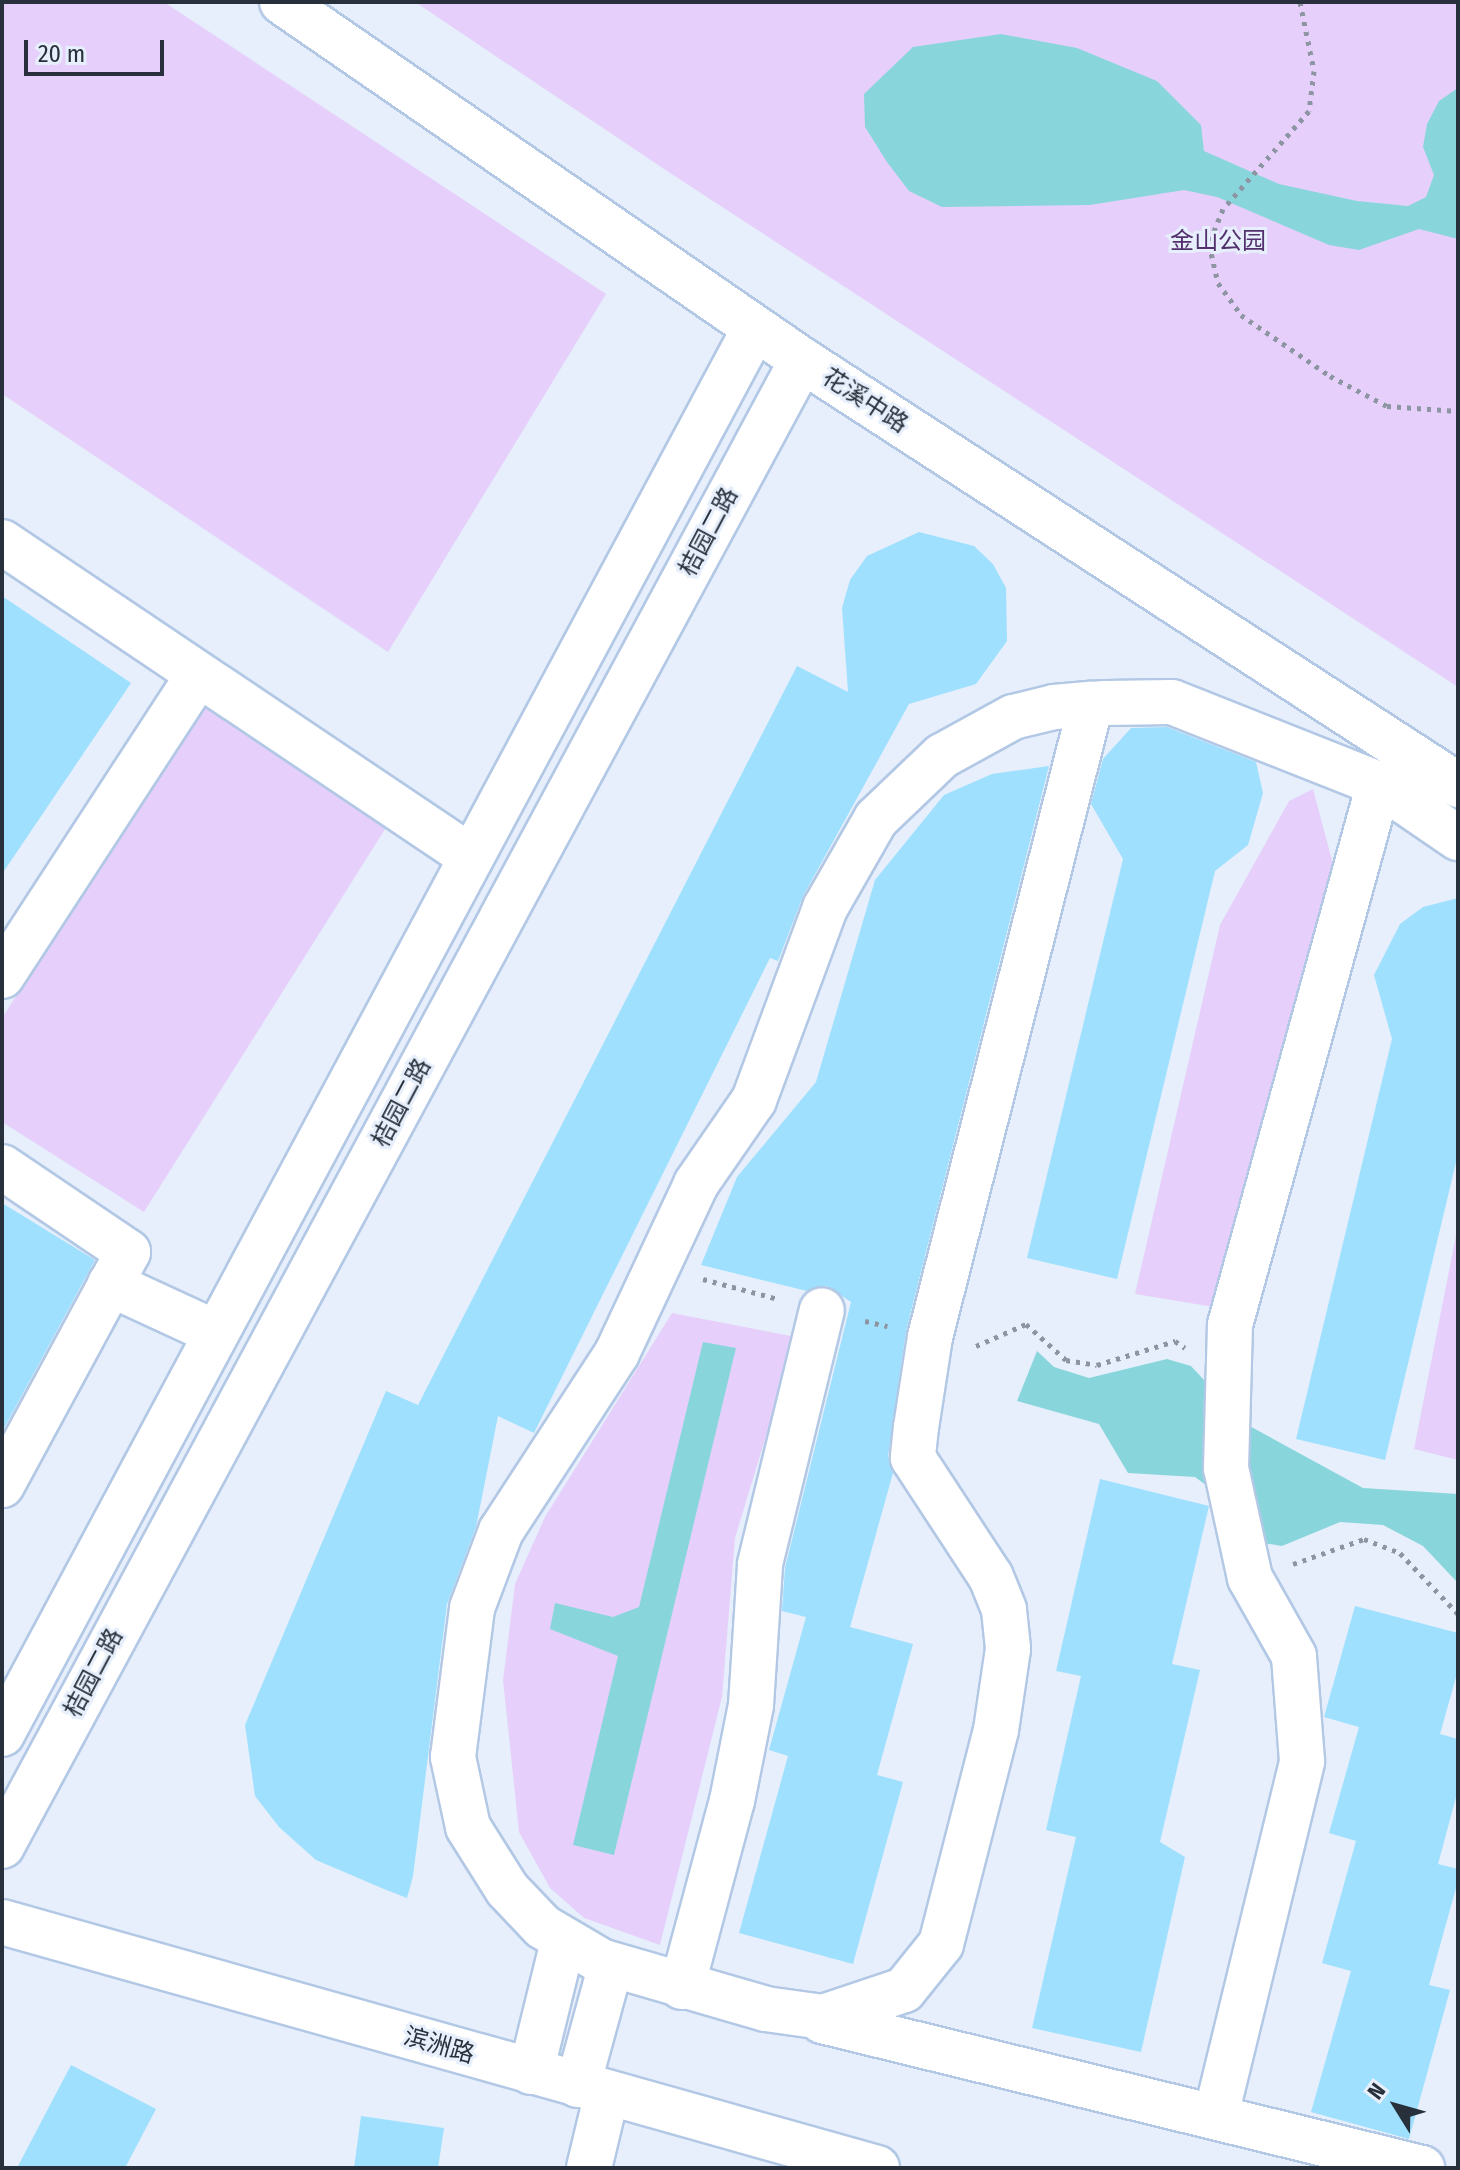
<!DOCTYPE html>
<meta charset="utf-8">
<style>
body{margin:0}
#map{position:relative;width:1460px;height:2170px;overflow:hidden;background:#e6effb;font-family:"Fira Sans Condensed","Noto Sans SC",sans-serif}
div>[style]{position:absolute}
.green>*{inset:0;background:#e6d0fb}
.water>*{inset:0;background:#88d6dc}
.building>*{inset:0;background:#9fe0fe}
.path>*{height:5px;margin-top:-2.5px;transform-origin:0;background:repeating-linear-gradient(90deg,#8c95a1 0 4px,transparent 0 10px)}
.roads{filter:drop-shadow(2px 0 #b2c8e5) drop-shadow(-2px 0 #b2c8e5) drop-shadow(0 2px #b2c8e5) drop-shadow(0 -2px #b2c8e5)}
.minor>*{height:44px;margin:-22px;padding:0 22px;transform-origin:22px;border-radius:22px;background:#fff}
span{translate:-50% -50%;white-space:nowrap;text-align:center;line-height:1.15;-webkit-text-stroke:6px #e6effb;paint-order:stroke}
.park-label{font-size:24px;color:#53306e}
.street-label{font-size:24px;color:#27303b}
.frame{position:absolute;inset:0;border:4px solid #27303b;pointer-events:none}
.north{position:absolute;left:1356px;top:2066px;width:80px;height:80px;-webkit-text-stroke:6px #e6effb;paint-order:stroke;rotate:307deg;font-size:22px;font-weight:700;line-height:32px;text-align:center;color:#27303b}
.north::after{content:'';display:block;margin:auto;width:28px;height:36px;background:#27303b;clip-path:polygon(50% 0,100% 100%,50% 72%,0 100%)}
.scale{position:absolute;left:24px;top:40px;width:140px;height:36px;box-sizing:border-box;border:4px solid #27303b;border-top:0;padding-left:10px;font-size:24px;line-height:28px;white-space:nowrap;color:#27303b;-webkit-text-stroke:6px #e6effb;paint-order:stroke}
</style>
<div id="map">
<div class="green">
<i style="clip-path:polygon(2px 2px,164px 2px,606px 294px,388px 652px,2px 394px)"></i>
<i style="clip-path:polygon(415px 2px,1458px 2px,1458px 687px,667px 171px)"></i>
<i style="clip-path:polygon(205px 699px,392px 818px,144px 1212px,2px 1122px,2px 1018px)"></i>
<i style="clip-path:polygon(1313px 789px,1333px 864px,1214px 1307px,1135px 1294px,1220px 925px,1289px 801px)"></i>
<i style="clip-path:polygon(1458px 1225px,1458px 1460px,1414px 1449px)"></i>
<i style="clip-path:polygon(672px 1313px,796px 1337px,735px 1538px,722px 1697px,660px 1945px,584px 1918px,550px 1888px,519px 1832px,503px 1680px,515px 1584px,545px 1517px)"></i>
</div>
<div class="water">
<i style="clip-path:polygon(1001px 34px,1077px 48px,1157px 81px,1201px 125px,1204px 151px,1279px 184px,1357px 201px,1408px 206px,1426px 197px,1434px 175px,1423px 147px,1427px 124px,1439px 101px,1458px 88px,1458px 239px,1419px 229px,1359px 250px,1329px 245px,1217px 197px,1184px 190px,1090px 205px,942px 207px,909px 191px,887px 162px,865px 127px,864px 94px,913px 47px)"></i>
<i style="clip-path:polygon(703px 1342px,736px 1348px,614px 1855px,573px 1845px,618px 1656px,550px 1629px,555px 1603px,613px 1617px,639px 1607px)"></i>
<i style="clip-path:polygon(1037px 1351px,1054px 1367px,1089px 1378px,1167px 1359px,1191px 1366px,1244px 1423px,1363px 1488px,1458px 1494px,1458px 1583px,1423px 1546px,1383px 1525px,1340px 1522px,1282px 1546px,1263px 1543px,1250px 1517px,1195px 1477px,1128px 1473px,1099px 1424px,1017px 1401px)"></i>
</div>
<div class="building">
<i style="clip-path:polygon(919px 532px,974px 546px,993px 564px,1006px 588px,1007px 641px,976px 684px,909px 704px,803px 896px,778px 961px,770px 958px,534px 1433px,498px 1416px,476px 1527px,447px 1604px,413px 1876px,407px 1898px,384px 1889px,316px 1860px,279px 1827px,255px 1796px,245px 1725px,386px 1391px,418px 1405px,797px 666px,848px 692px,842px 608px,850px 580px,867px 556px)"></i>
<i style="clip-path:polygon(2px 596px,131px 683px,2px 874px)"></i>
<i style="clip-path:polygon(1167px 727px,1256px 762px,1263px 793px,1248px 845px,1215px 871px,1117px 1279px,1027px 1258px,1123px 859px,1091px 804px,1103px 759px,1131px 728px)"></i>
<i style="clip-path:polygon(1049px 766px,906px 1331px,888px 1456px,893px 1473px,850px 1627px,913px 1644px,877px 1775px,903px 1782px,853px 1964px,739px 1933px,788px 1756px,769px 1750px,806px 1617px,782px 1611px,785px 1568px,851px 1302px,827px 1286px,807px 1291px,701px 1265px,737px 1177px,816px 1082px,875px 880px,944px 795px,992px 774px)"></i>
<i style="clip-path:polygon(1458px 898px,1458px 1154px,1385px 1460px,1296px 1439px,1392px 1039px,1374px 975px,1400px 924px,1423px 907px)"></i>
<i style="clip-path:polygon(2px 1203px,95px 1260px,2px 1432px)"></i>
<i style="clip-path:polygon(1100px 1479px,1209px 1506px,1172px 1664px,1200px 1670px,1160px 1842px,1185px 1857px,1141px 2052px,1032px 2028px,1076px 1837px,1046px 1830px,1081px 1676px,1056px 1671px)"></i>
<i style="clip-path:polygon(1355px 1606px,1458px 1633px,1458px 1670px,1440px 1734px,1458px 1739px,1458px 1790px,1438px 1864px,1458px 1869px,1458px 1881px,1429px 1985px,1450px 1990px,1409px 2139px,1311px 2112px,1351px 1971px,1322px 1963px,1356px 1841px,1329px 1833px,1359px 1727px,1324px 1717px)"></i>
<i style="clip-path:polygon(71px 2065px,156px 2109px,125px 2168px,17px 2168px)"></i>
<i style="clip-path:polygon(361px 2116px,444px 2128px,438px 2168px,354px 2168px)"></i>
</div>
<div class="path">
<i style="left:1300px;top:2px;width:70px;rotate:78.5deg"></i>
<i style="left:1314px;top:71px;width:40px;rotate:97.1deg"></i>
<i style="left:1309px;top:111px;width:130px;rotate:131.3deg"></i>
<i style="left:1223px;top:209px;width:38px;rotate:112deg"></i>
<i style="left:1209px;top:244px;width:40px;rotate:77deg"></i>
<i style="left:1218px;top:283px;width:39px;rotate:54deg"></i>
<i style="left:1241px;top:315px;width:108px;rotate:34.4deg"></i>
<i style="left:1330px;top:376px;width:64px;rotate:27.8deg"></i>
<i style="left:1387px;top:406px;width:71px;rotate:4deg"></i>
<i style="left:703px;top:1279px;width:78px;rotate:14.9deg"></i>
<i style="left:865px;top:1321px;width:23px;rotate:13deg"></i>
<i style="left:976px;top:1346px;width:55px;rotate:-23.7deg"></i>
<i style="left:1026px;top:1324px;width:54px;rotate:42deg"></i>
<i style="left:1066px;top:1360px;width:31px;rotate:9deg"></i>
<i style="left:1097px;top:1365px;width:82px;rotate:-17.1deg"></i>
<i style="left:1175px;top:1341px;width:12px;rotate:35deg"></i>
<i style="left:1293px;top:1564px;width:75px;rotate:-19.4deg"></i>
<i style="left:1364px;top:1539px;width:39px;rotate:21deg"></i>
<i style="left:1400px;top:1553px;width:84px;rotate:46.4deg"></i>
</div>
<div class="roads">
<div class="minor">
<i style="left:282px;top:2px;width:631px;rotate:34.55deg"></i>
<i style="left:802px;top:360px;width:782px;rotate:32.94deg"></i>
<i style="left:2px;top:542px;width:565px;rotate:33.89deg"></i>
<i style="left:1091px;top:704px;width:653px;rotate:104.27deg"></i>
<i style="left:930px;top:1337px;width:91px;rotate:98.8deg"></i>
<i style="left:916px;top:1427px;width:31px;rotate:96deg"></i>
<i style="left:913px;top:1458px;width:142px;rotate:56.8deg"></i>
<i style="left:991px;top:1577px;width:35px;rotate:68deg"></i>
<i style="left:1004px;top:1610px;width:39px;rotate:84deg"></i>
<i style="left:1008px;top:1649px;width:82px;rotate:98.4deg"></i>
<i style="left:996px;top:1730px;width:221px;rotate:104.4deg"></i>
<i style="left:941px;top:1944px;width:59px;rotate:128.8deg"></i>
<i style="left:904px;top:1990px;width:85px;rotate:161.6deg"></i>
<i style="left:823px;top:2017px;width:58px;rotate:-172deg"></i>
<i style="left:766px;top:2009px;width:172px;rotate:-163.8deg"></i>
<i style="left:601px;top:1961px;width:67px;rotate:-149.6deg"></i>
<i style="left:543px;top:1927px;width:52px;rotate:-133.5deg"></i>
<i style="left:507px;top:1889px;width:73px;rotate:-122.2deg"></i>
<i style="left:468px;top:1827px;width:72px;rotate:-102.1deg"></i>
<i style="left:453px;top:1757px;width:150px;rotate:-82.7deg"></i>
<i style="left:472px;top:1608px;width:82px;rotate:-69.4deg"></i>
<i style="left:501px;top:1531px;width:212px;rotate:-56.9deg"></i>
<i style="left:617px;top:1353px;width:187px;rotate:-64.9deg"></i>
<i style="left:696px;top:1184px;width:102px;rotate:-55.4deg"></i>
<i style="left:754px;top:1100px;width:205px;rotate:-69.7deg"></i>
<i style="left:825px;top:908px;width:103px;rotate:-60.2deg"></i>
<i style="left:876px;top:819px;width:91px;rotate:-43.7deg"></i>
<i style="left:942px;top:756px;width:81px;rotate:-28.8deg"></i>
<i style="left:1013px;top:717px;width:42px;rotate:-13.7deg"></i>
<i style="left:1054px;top:707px;width:37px;rotate:-5deg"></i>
<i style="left:1091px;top:704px;width:15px;rotate:-4deg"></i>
<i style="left:1106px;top:703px;width:66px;rotate:-0.9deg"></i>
<i style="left:1172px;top:702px;width:223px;rotate:21.6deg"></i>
<i style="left:1379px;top:784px;width:96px;rotate:34.4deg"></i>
<i style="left:2px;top:976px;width:357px;rotate:-56.9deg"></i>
<i style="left:2px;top:1167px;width:152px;rotate:34deg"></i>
<i style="left:128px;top:1252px;width:265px;rotate:118.4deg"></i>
<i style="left:110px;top:1284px;width:117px;rotate:24.8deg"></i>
<i style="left:2px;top:1734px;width:1595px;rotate:-61.83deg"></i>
<i style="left:2px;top:1846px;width:1688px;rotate:-61.7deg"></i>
<i style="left:2px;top:1922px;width:909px;rotate:15.7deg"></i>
<i style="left:682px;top:1987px;width:193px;rotate:-75deg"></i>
<i style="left:732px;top:1801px;width:98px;rotate:-78.8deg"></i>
<i style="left:751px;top:1705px;width:141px;rotate:-86.3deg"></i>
<i style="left:760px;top:1564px;width:261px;rotate:-76.3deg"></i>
<i style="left:822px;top:2021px;width:618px;rotate:13.77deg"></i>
<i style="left:531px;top:2072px;width:134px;rotate:-76.2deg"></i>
<i style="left:578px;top:2085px;width:125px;rotate:-74.7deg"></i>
<i style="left:1216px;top:2115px;width:364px;rotate:-76.3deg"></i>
<i style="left:1302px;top:1761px;width:105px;rotate:-94.4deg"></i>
<i style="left:1294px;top:1656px;width:90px;rotate:-119.4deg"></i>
<i style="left:1250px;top:1578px;width:113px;rotate:-102.3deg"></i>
<i style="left:1226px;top:1468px;width:143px;rotate:-88.4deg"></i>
<i style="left:1230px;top:1325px;width:561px;rotate:-74.6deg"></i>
<i style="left:589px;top:2168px;width:77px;rotate:-76.5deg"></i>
</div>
</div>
<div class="park-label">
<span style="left:1218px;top:242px">金山公园</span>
</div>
<div class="street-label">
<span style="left:865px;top:401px;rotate:33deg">花溪中路</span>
<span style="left:709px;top:532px;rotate:-62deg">桔园二路</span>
<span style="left:402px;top:1103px;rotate:-62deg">桔园二路</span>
<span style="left:94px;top:1673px;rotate:-62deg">桔园二路</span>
<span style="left:439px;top:2046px;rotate:16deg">滨洲路</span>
</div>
<div class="frame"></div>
<div class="north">N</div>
<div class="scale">20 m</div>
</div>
